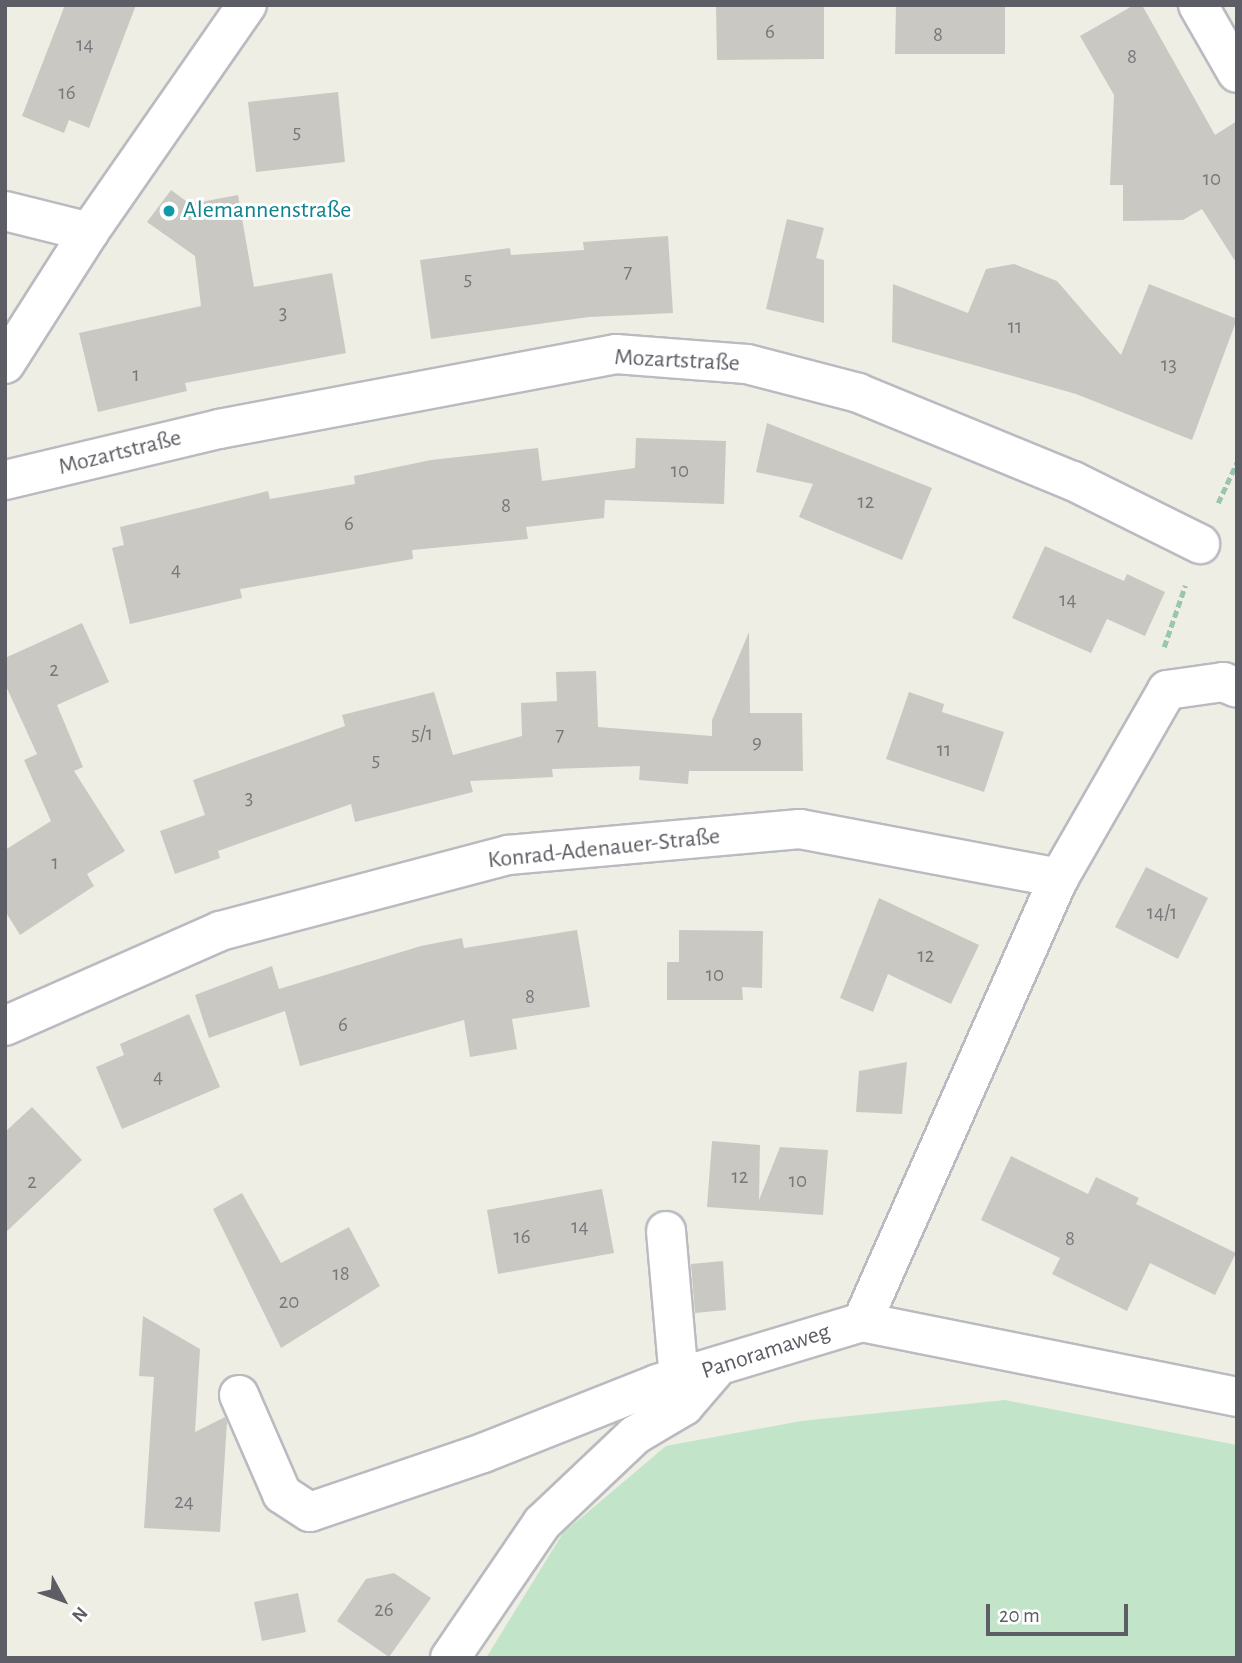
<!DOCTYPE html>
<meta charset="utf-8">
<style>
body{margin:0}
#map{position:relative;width:1242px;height:1663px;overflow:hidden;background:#eeeee5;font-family:"Alegreya Sans",sans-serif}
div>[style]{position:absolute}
.green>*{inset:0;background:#c2e5c9}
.building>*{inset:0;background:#cac8c2}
.path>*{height:4.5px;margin-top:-2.25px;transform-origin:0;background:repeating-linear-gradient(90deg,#9cc5b0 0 7px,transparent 0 10.5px)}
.roads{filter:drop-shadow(2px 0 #babbc0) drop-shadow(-2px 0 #babbc0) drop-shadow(0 2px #babbc0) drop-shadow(0 -2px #babbc0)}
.minor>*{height:38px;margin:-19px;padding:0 19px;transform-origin:19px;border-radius:19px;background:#fff}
.dots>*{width:19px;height:19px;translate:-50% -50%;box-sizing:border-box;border:4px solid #fff;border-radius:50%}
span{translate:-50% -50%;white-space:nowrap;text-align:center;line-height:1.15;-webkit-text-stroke:6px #fff;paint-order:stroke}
.number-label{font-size:21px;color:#78787c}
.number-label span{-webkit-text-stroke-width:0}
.culture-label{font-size:24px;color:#0d838f}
.left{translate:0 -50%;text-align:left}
.street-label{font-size:24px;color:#5d5e65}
.frame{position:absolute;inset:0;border:7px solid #5d5e65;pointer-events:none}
.north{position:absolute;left:28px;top:1565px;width:70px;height:70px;-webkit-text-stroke:5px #fff;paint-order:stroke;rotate:131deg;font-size:19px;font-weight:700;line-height:28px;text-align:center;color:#5d5e65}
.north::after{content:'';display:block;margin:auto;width:24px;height:32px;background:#5d5e65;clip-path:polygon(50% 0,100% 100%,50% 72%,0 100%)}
.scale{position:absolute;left:986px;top:1604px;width:142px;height:32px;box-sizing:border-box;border:4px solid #5d5e65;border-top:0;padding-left:9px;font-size:21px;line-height:24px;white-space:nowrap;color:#5d5e65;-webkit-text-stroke:5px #fff;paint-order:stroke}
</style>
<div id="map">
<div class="green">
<i style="clip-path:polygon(1005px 1400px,1237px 1445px,1237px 1658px,486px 1658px,563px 1533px,666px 1446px,801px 1421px)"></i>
</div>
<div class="building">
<i style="clip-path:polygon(65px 5px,136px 5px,89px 128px,69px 120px,64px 133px,22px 116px)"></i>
<i style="clip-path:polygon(716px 5px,824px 5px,824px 59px,717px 60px)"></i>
<i style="clip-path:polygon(896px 5px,1005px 5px,1005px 54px,895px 54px)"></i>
<i style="clip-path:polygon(1134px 5px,1142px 5px,1215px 135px,1237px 121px,1237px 264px,1202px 209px,1183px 220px,1123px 221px,1123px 185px,1110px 185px,1114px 95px,1080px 36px)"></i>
<i style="clip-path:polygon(338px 92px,345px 162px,256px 172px,248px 102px)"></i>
<i style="clip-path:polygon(171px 190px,190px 204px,238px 195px,254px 287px,332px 273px,346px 353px,185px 383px,187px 391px,98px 412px,79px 333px,201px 306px,195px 256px,147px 222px)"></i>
<i style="clip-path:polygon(787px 219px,824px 228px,816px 258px,824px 260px,824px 323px,766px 309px)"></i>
<i style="clip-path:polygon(668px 236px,673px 313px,589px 317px,431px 339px,420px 260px,510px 248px,511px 255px,584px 250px,583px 242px)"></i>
<i style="clip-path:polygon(1014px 264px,1057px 281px,1121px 355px,1149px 284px,1237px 319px,1192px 440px,1076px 394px,892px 342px,893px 284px,968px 313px,986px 269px)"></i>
<i style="clip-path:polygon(767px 423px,932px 488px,902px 560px,799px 517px,813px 484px,756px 472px)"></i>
<i style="clip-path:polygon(636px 438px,726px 441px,724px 504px,605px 500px,604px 518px,526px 527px,528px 539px,412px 550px,413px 559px,240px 589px,242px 598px,130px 624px,112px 548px,124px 545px,120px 527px,268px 491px,270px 499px,355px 484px,354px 476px,431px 460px,538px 448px,542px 481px,635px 468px)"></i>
<i style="clip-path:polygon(1045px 546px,1124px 581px,1127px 574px,1165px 592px,1145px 636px,1107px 619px,1091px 653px,1012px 618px)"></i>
<i style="clip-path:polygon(82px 623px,109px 682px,57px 705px,83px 767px,74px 771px,125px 851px,87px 874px,94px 886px,20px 935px,5px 911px,5px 850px,51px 821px,24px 760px,37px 754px,5px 684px,5px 658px)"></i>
<i style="clip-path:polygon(749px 632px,750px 713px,802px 713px,803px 771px,689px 771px,688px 784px,639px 780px,640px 766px,552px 769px,553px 777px,470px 781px,473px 792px,355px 822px,351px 804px,218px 851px,220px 858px,175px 874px,160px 831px,205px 815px,193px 780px,345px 726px,342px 715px,434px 692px,453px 755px,522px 736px,521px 703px,557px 701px,556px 672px,596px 671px,598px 727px,712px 736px,712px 720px)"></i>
<i style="clip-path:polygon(909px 692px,944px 704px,942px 712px,1004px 732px,984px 792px,886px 759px)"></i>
<i style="clip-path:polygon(1146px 867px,1208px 898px,1178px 959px,1115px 927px)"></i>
<i style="clip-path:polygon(879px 898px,979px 945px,951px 1004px,888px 974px,873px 1012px,840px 998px)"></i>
<i style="clip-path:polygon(577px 930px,590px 1007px,512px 1019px,517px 1049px,470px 1057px,464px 1020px,300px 1066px,285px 1011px,209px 1038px,195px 995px,272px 966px,279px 989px,421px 946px,462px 938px,464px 948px)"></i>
<i style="clip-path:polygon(679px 930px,763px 931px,762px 988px,742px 987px,743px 1000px,667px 1000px,667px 962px,679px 962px)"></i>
<i style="clip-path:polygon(189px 1014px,220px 1087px,122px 1129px,96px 1067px,124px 1055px,120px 1044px)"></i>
<i style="clip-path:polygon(907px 1062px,902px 1114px,856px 1112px,859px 1071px)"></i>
<i style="clip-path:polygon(32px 1107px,82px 1160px,5px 1233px,5px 1132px)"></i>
<i style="clip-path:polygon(712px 1141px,760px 1145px,759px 1200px,780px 1147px,828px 1150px,823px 1215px,707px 1207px)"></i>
<i style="clip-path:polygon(1011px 1156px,1088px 1194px,1096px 1177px,1139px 1198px,1136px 1204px,1236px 1253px,1215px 1295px,1150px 1263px,1127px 1311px,1052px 1274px,1060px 1258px,981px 1220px)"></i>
<i style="clip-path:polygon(602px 1189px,614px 1253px,498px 1274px,487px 1210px)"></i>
<i style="clip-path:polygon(242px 1193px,281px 1263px,349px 1227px,380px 1286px,281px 1348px,213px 1209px)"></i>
<i style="clip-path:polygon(723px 1261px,726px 1310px,695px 1313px,691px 1264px)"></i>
<i style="clip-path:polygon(143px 1316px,200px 1349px,195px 1432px,225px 1417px,227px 1422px,220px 1532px,144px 1528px,154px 1377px,139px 1376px)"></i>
<i style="clip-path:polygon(394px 1573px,431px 1598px,389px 1657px,337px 1621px,366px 1579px)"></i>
<i style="clip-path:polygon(298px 1593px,306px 1632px,262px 1641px,254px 1602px)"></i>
</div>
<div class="path">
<i style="left:1218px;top:503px;width:45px;rotate:-65.1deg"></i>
<i style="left:1164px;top:647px;width:65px;rotate:-71deg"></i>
</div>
<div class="roads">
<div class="minor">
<i style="left:1198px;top:5px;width:78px;rotate:60.2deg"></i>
<i style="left:5px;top:211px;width:87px;rotate:14deg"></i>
<i style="left:5px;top:364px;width:156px;rotate:-57.5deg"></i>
<i style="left:89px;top:232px;width:277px;rotate:-55.2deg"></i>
<i style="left:5px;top:480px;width:220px;rotate:-13.4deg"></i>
<i style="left:219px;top:429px;width:404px;rotate:-10.7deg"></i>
<i style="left:616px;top:354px;width:131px;rotate:4.4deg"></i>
<i style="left:747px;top:364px;width:115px;rotate:14.6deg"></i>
<i style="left:858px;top:393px;width:232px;rotate:22.3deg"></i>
<i style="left:1073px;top:481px;width:142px;rotate:26.4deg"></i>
<i style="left:5px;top:1026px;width:235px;rotate:-23.8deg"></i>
<i style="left:220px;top:931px;width:298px;rotate:-14.8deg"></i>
<i style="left:508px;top:855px;width:293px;rotate:-5.1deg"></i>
<i style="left:800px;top:829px;width:264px;rotate:10.7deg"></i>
<i style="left:666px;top:1231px;width:149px;rotate:85deg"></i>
<i style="left:862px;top:1322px;width:486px;rotate:-66.1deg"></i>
<i style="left:1059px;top:878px;width:217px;rotate:-60.1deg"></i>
<i style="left:1167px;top:690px;width:57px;rotate:-8.1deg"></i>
<i style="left:1223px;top:682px;width:15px;rotate:23deg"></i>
<i style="left:239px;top:1395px;width:108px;rotate:66.5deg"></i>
<i style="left:282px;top:1494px;width:33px;rotate:33deg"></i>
<i style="left:310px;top:1512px;width:183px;rotate:-18.8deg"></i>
<i style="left:483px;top:1453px;width:187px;rotate:-21.6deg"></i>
<i style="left:657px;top:1384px;width:214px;rotate:-16.8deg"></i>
<i style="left:862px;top:1322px;width:382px;rotate:11.3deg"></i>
<i style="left:450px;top:1658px;width:163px;rotate:-55.7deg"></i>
<i style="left:542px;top:1523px;width:128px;rotate:-43.4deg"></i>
<i style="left:635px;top:1435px;width:57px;rotate:-30.6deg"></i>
<i style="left:684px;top:1406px;width:46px;rotate:-49.4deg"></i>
</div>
</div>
<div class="dots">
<i style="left:169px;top:211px;background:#0f9aa8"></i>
</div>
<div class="number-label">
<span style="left:770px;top:32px">6</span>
<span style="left:938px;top:35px">8</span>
<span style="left:85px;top:45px">14</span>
<span style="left:1132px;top:57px">8</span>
<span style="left:67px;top:93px">16</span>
<span style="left:297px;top:132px">5</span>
<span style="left:1212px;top:179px">10</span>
<span style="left:628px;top:272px">7</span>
<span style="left:468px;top:279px">5</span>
<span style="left:283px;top:313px">3</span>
<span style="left:1015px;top:327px">11</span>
<span style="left:1169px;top:365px">13</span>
<span style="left:136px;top:375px">1</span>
<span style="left:680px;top:471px">10</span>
<span style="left:866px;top:502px">12</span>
<span style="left:506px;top:506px">8</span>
<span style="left:349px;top:524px">6</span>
<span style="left:176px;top:570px">4</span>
<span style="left:1068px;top:600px">14</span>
<span style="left:54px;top:670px">2</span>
<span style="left:422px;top:734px">5/1</span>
<span style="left:560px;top:735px">7</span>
<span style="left:757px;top:742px">9</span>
<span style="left:944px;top:750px">11</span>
<span style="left:376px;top:760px">5</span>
<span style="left:249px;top:798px">3</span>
<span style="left:55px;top:863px">1</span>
<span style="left:1162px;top:913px">14/1</span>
<span style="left:926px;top:956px">12</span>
<span style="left:715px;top:975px">10</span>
<span style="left:530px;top:997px">8</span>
<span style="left:343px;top:1025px">6</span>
<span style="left:158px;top:1077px">4</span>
<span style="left:740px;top:1177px">12</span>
<span style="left:798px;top:1181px">10</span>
<span style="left:32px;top:1182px">2</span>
<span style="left:580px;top:1227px">14</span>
<span style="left:522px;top:1237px">16</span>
<span style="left:1070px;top:1239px">8</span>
<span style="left:341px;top:1274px">18</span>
<span style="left:289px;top:1302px">20</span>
<span style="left:184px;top:1502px">24</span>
<span style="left:384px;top:1610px">26</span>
</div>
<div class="culture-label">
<span class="left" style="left:183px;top:211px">Alemannenstraße</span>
</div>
<div class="street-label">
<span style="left:677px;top:361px;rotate:3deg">Mozartstraße</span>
<span style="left:120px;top:453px;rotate:-14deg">Mozartstraße</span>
<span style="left:604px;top:849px;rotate:-6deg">Konrad-Adenauer-Straße</span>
<span style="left:766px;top:1352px;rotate:-18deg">Panoramaweg</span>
</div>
<div class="frame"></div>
<div class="north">N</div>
<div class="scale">20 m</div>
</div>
